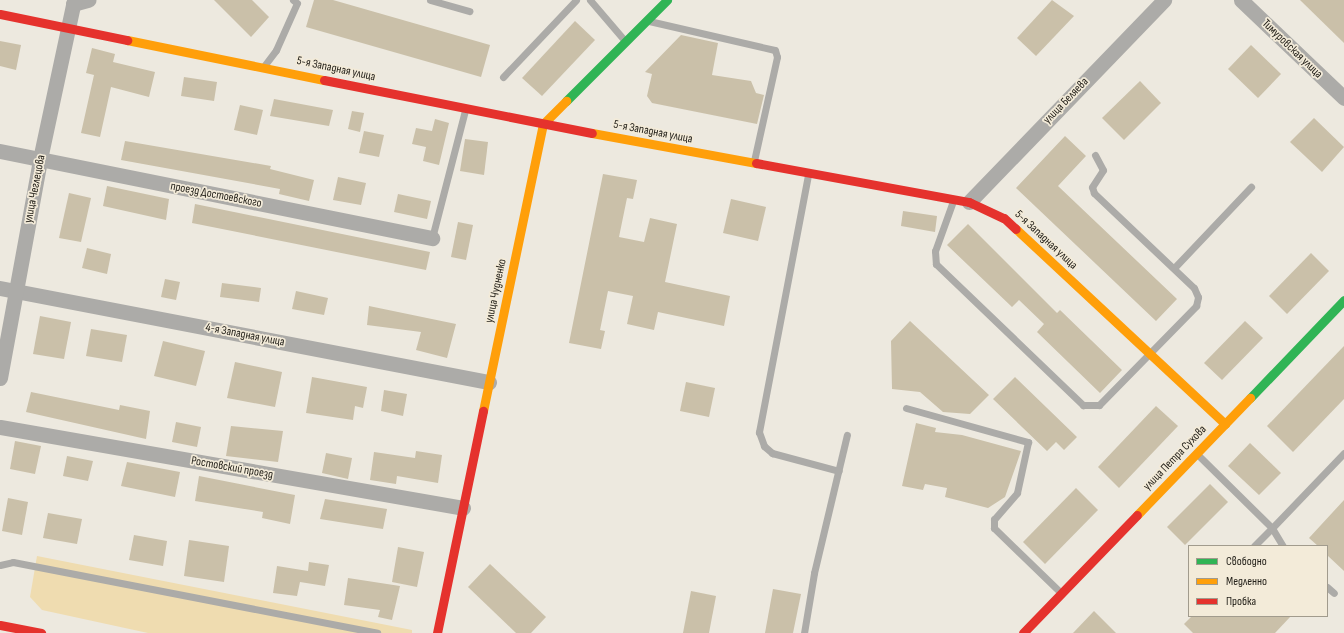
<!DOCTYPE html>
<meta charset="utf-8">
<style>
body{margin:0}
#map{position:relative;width:1344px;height:633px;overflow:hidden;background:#ede9df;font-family:"Sofia Sans Condensed",sans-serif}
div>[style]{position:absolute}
.green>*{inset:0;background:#efdcb0}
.building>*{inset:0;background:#cac0a9}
.lane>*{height:7px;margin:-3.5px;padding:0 3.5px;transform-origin:3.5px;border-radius:3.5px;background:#acaba8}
.street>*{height:15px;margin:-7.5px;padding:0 7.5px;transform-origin:7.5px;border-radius:7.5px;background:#acaba8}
.fast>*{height:9px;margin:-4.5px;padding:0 4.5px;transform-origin:4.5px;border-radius:4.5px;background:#30b455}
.slow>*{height:9px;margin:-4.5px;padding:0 4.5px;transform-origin:4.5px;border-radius:4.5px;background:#ff9f0a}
.jam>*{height:9px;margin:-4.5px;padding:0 4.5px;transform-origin:4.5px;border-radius:4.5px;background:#e5322d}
span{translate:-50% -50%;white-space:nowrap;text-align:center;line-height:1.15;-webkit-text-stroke:3.5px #f3ebd9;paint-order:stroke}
.street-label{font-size:12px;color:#25221b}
.legend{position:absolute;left:1188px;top:545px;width:140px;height:72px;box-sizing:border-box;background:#f3ebd9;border:1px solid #a19b8d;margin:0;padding:5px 7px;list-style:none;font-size:12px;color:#25221b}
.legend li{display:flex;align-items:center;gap:8px;height:20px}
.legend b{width:20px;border:1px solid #a19b8d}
</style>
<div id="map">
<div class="green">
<i style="clip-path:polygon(37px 556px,412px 630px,412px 633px,148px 633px,42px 610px,30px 597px)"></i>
</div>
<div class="building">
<i style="clip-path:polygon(214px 0,252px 0,269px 17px,251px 37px)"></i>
<i style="clip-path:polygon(314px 0,333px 0,490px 45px,481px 77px,306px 27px)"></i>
<i style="clip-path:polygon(1052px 0,1074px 16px,1036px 56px,1017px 38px)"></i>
<i style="clip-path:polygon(1300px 0,1344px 0,1344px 43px)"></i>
<i style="clip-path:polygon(575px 21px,595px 40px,542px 96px,522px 78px)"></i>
<i style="clip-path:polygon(681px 35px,718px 43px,712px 75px,751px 81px,756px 93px,764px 95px,757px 124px,652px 103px,647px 96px,652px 74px,645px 72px)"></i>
<i style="clip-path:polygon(0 41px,21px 45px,16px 70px,0 66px)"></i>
<i style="clip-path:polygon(1251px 45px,1281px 74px,1258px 98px,1228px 69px)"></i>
<i style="clip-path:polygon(92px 48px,115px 54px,113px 62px,155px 72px,149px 97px,111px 87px,100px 137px,81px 133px,94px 75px,86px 73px)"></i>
<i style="clip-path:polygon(184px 77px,217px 82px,214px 101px,181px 96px)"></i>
<i style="clip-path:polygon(1140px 81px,1161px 103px,1124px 140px,1102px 118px)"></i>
<i style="clip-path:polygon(274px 99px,333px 110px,329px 126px,270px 116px)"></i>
<i style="clip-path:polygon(240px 105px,263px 110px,257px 135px,234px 130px)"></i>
<i style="clip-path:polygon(352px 111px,364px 113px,360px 132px,348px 129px)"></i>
<i style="clip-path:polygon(1314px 118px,1344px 147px,1322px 172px,1290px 142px)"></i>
<i style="clip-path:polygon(435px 119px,449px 123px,439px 165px,423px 161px,426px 147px,412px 144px,416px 128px,432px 131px)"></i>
<i style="clip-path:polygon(364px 131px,384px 135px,379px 157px,359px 153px)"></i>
<i style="clip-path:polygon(1065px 136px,1086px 156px,1058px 186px,1177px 299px,1156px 321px,1016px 188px)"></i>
<i style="clip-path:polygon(465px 139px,488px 142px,484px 175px,460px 171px)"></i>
<i style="clip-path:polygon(125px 141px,271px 166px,270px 169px,314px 180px,309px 201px,279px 194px,280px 189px,121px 160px)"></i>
<i style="clip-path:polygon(603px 174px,637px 180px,633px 199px,627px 198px,619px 237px,644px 242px,650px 218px,677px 224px,665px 282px,730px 296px,724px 326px,658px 312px,654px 330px,627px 324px,633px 296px,608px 291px,600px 330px,605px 331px,601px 349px,569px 343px)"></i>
<i style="clip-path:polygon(338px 177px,366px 183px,361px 205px,333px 200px)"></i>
<i style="clip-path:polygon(107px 186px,169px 199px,166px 220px,103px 206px)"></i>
<i style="clip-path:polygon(69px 193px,91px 198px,81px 242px,59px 238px)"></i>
<i style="clip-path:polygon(398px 194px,431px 201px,427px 219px,394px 212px)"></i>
<i style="clip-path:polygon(731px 199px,766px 207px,758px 241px,723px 233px)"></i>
<i style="clip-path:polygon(195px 204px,430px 252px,426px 270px,192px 223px)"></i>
<i style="clip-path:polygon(903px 211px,937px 216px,935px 232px,901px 226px)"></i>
<i style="clip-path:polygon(458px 222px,473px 225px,466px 260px,451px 257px)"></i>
<i style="clip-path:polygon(968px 224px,1057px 313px,1060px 310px,1122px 370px,1100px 393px,1037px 332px,1044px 324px,1019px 300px,1012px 307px,947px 245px)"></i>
<i style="clip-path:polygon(87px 248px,111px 254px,107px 274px,82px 268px)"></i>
<i style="clip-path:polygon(1311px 253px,1329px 271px,1287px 314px,1269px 296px)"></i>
<i style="clip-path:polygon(165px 279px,180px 282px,176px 300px,161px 297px)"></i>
<i style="clip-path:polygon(222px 283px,261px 288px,259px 302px,220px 297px)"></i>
<i style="clip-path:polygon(296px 291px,328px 298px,324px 315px,292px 309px)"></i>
<i style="clip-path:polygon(369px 306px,456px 324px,447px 358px,416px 350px,421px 332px,367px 325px)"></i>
<i style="clip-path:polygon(40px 316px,71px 322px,64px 359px,33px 354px)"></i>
<i style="clip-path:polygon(910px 321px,989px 395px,970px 414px,943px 412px,920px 392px,892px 389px,891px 341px)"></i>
<i style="clip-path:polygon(1245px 321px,1263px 338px,1222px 380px,1204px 363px)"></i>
<i style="clip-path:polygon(91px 329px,127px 335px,122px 362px,86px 356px)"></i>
<i style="clip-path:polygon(163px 341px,205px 351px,196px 386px,154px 376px)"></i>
<i style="clip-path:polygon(1344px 346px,1344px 399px,1293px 452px,1267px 426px)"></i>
<i style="clip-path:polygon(235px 362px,282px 372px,275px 407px,227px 398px)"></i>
<i style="clip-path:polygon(312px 377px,367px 387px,363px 408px,355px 406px,353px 420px,306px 413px)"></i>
<i style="clip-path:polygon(1015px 377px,1077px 437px,1064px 450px,1056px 442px,1047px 451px,993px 399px)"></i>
<i style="clip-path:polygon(686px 382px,715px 388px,709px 417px,680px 411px)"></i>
<i style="clip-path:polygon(384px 390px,407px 394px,403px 416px,381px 411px)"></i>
<i style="clip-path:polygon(31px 392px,119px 410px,120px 405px,150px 411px,146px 439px,26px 412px)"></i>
<i style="clip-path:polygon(1156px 406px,1178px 426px,1119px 488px,1098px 467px)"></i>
<i style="clip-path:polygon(176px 422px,201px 427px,197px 447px,172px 442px)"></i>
<i style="clip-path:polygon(916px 423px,936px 428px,935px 432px,962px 435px,1021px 451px,1005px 497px,988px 508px,945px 497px,947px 488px,925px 484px,923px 490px,902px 486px)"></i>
<i style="clip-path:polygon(231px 426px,283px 431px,278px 462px,226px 456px)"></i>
<i style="clip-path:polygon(15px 441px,41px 446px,35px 474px,10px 469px)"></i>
<i style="clip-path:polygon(1250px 443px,1281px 473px,1259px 495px,1228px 466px)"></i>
<i style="clip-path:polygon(416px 451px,442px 455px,438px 483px,397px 476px,396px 484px,370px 480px,374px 452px,415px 458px)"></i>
<i style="clip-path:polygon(326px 453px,352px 458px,348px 479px,322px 473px)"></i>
<i style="clip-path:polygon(67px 456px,93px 461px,88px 481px,63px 476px)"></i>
<i style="clip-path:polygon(127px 462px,180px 472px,175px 497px,121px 486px)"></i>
<i style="clip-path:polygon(199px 476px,295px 495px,290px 524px,262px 518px,263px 512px,195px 501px)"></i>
<i style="clip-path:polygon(1210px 484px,1228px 502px,1185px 545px,1167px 527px)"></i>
<i style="clip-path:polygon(1076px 488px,1098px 510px,1045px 564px,1023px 542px)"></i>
<i style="clip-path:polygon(8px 498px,28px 502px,22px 535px,2px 531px)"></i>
<i style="clip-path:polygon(325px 499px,387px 509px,383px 529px,320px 519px)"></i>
<i style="clip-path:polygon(1344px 500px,1344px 571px,1327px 555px,1327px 546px,1318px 546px,1309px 538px)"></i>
<i style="clip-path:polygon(48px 513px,82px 519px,77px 544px,43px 538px)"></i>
<i style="clip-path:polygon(134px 535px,167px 541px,163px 566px,129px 560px)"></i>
<i style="clip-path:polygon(189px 540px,229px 546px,224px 582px,184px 576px)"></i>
<i style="clip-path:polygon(398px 547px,424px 552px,417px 587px,392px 582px)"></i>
<i style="clip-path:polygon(309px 562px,329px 565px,325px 586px,300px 582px,297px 596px,273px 593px,277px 566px,308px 571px)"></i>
<i style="clip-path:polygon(490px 564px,546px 617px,531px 633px,516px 633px,468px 587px)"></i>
<i style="clip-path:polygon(348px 578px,400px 586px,392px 620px,378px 617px,380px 610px,344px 605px)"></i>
<i style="clip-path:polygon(773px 589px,801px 594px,793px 633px,765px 633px)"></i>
<i style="clip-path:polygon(691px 591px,716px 596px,709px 633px,683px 633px)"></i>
<i style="clip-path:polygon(1094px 611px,1116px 633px,1073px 633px)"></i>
<i style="clip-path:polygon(1192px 616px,1291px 616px,1275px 633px,1193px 633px,1184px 624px)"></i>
</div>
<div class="lane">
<i style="left:430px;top:0;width:41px;rotate:15.8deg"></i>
<i style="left:590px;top:0;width:54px;rotate:49.5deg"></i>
<i style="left:649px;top:21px;width:129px;rotate:13deg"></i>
<i style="left:775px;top:50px;width:7px;rotate:74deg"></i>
<i style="left:777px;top:57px;width:107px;rotate:102.5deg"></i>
<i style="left:264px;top:66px;width:20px;rotate:-53deg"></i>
<i style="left:276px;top:50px;width:51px;rotate:-65.9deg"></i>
<i style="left:297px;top:3px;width:5px;rotate:-143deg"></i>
<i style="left:503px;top:77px;width:106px;rotate:-46.5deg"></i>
<i style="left:808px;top:175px;width:262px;rotate:100.8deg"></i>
<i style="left:759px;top:432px;width:15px;rotate:70deg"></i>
<i style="left:764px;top:446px;width:11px;rotate:41deg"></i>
<i style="left:772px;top:453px;width:69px;rotate:15deg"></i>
<i style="left:953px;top:201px;width:53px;rotate:109.8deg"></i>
<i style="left:935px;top:251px;width:13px;rotate:86deg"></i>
<i style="left:936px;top:264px;width:204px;rotate:43.8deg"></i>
<i style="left:1083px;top:405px;width:16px"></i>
<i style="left:1099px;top:405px;width:139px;rotate:-45.6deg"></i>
<i style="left:1196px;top:306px;width:9px;rotate:-77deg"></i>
<i style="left:1198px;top:297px;width:10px;rotate:-114deg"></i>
<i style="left:1194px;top:288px;width:138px;rotate:-136.5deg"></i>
<i style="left:1094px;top:193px;width:6px;rotate:-108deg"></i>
<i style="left:1092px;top:187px;width:20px;rotate:-57deg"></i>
<i style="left:1103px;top:170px;width:17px;rotate:-118deg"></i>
<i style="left:432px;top:238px;width:132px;rotate:-75.5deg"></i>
<i style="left:1174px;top:268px;width:112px;rotate:-46.5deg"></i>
<i style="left:906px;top:408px;width:127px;rotate:15.6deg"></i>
<i style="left:1028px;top:442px;width:52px;rotate:102.2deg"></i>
<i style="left:1017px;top:493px;width:35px;rotate:131deg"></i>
<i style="left:994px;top:519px;width:9px;rotate:90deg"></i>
<i style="left:994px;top:528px;width:92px;rotate:44.1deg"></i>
<i style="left:1198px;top:455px;width:104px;rotate:44.6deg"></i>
<i style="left:1272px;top:528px;width:104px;rotate:-46.2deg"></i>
<i style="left:1254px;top:546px;width:25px;rotate:-45deg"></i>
<i style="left:1272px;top:528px;width:21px;rotate:59deg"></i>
<i style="left:0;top:565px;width:13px;rotate:-13deg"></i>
<i style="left:13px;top:562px;width:371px;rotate:11deg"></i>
<i style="left:1327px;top:587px;width:9px;rotate:41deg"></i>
<i style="left:804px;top:633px;width:61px;rotate:-80.5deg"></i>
<i style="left:814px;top:573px;width:142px;rotate:-76.6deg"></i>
</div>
<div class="street">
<i style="left:1241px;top:0;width:142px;rotate:43.6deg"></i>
<i style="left:73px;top:4px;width:16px;rotate:-15deg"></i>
<i style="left:0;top:151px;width:441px;rotate:11.4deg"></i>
<i style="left:969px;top:202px;width:281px;rotate:-46deg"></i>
<i style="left:0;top:288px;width:498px;rotate:10.9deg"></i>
<i style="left:0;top:378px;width:223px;rotate:-79.6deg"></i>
<i style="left:40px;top:159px;width:163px;rotate:-77.9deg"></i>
<i style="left:0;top:427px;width:470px;rotate:9.9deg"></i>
</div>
<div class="fast">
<i style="left:566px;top:101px;width:143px;rotate:-45deg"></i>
<i style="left:1250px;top:398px;width:136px;rotate:-46.2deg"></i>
</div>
<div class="slow">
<i style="left:127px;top:40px;width:201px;rotate:11.5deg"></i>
<i style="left:592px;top:133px;width:167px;rotate:10.4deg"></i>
<i style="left:1016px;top:229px;width:286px;rotate:43deg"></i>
<i style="left:483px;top:411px;width:293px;rotate:-78.2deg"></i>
<i style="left:543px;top:124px;width:33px;rotate:-45deg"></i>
<i style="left:1137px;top:515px;width:163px;rotate:-46deg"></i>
</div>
<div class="jam">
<i style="left:0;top:14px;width:130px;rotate:11.6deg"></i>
<i style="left:324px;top:80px;width:273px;rotate:11.2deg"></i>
<i style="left:756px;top:163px;width:217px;rotate:10.4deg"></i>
<i style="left:969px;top:202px;width:38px;rotate:25deg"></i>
<i style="left:1004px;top:218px;width:16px;rotate:43deg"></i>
<i style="left:0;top:625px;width:42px;rotate:11deg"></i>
<i style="left:437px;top:633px;width:227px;rotate:-78.3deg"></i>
<i style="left:1023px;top:633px;width:164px;rotate:-46deg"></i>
</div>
<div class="street-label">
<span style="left:1292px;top:49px;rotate:44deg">Тимуровская улица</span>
<span style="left:336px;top:69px;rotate:12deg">5-я Западная улица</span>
<span style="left:1066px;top:101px;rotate:-46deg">улица Беляева</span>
<span style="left:653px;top:132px;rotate:11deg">5-я Западная улица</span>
<span style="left:35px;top:189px;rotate:-79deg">улица Чеглецова</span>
<span style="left:216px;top:195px;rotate:11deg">проезд Достоевского</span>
<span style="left:1046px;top:240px;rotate:43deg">5-я Западная улица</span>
<span style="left:496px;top:291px;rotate:-78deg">улица Чудненко</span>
<span style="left:245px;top:335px;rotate:11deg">4-я Западная улица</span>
<span style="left:1175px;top:458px;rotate:-46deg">улица Петра Сухова</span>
<span style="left:232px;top:468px;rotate:10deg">Ростовский проезд</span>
</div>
<ul class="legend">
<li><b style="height:5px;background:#30b455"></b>Свободно</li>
<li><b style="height:5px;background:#ff9f0a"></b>Медленно</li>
<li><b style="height:5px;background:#e5322d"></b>Пробка</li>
</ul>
</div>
